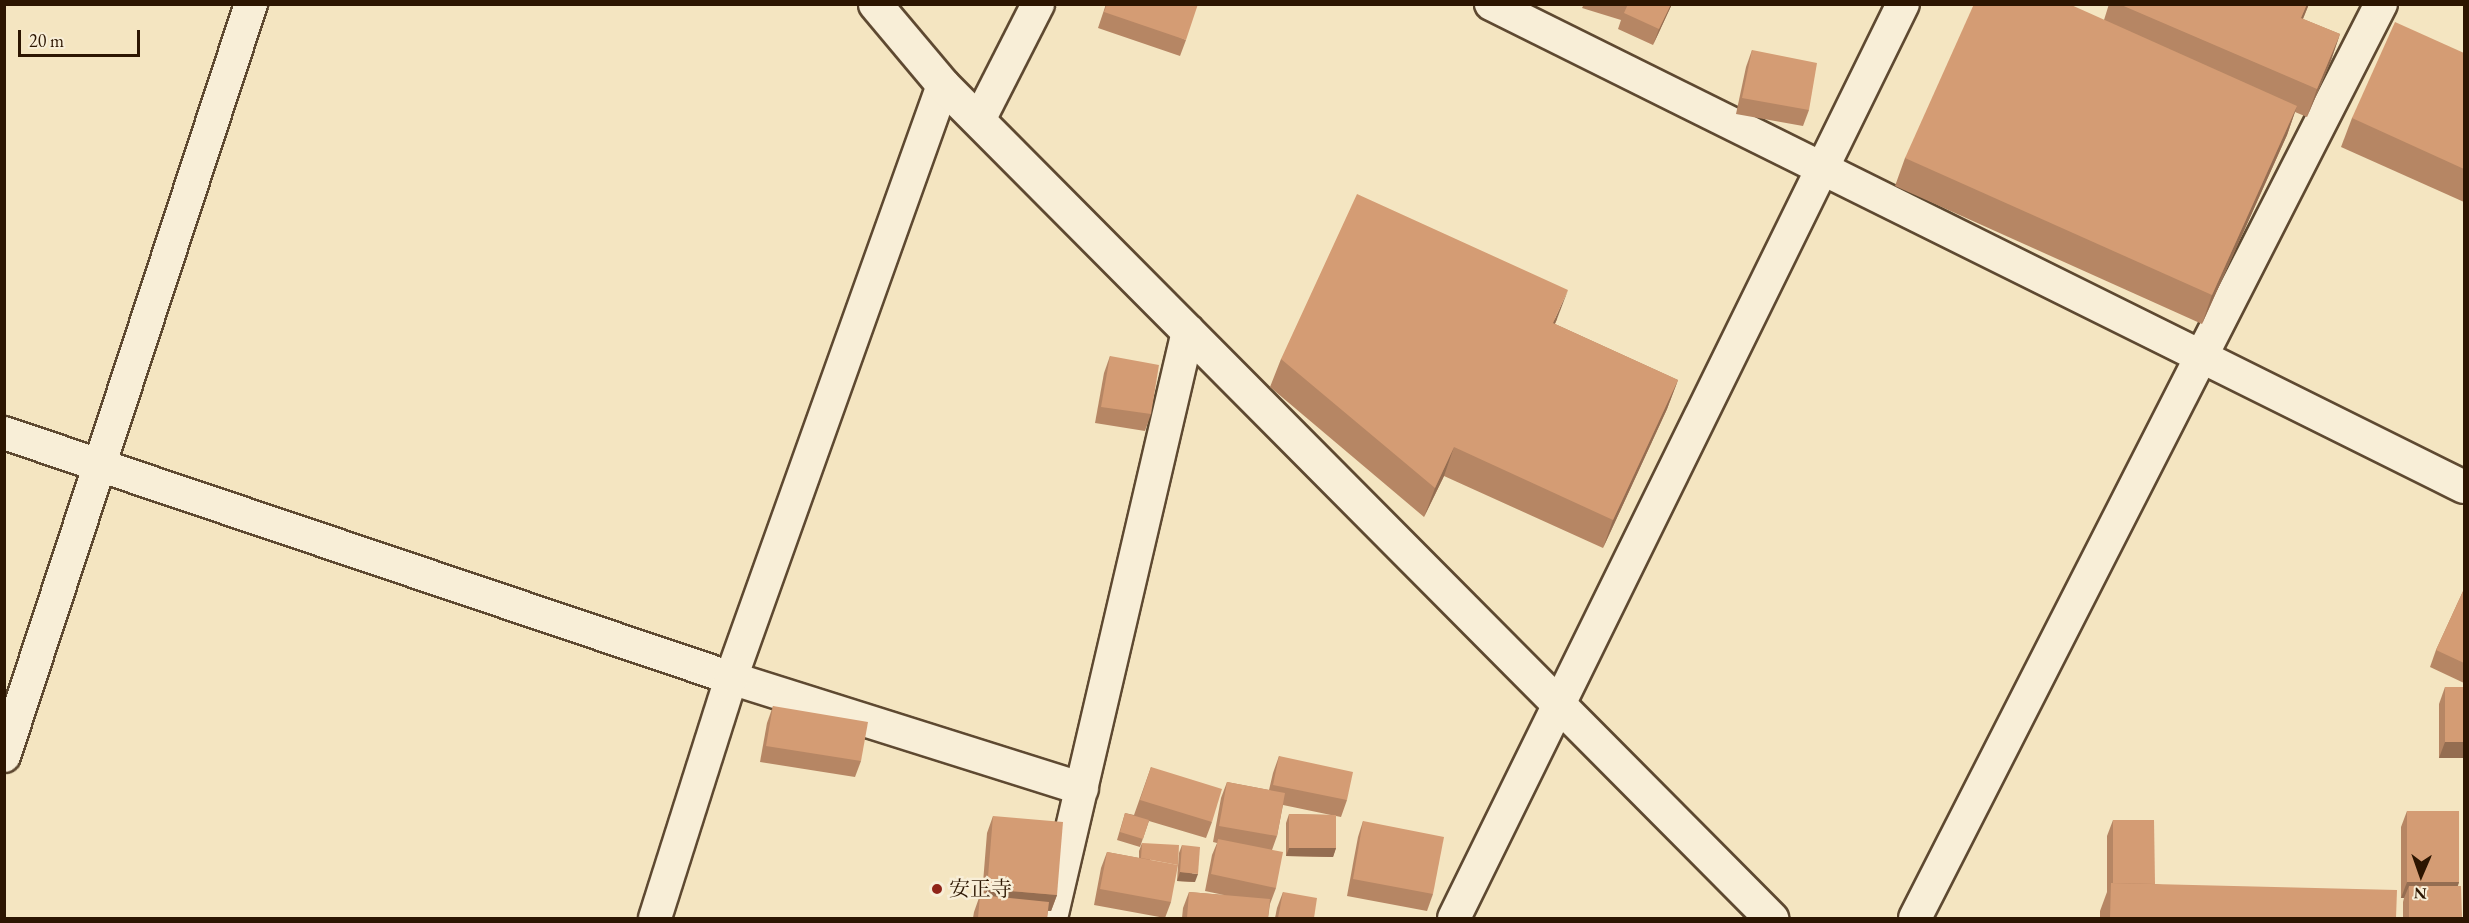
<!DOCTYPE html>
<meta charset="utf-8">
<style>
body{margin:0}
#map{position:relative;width:2469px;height:923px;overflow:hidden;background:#f4e5c1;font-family:"EB Garamond","Noto Serif JP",serif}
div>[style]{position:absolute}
.roads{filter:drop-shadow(2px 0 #5e4931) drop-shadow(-2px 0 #5e4931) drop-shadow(0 2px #5e4931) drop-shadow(0 -2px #5e4931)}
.minor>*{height:32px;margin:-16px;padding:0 16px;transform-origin:16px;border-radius:16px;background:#f8eed7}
.tertiary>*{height:33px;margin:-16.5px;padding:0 16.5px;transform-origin:16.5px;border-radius:16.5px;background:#f8eed7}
.wall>*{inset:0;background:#b68664}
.shaded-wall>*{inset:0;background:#946d51}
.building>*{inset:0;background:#d49c74}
.dots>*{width:16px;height:16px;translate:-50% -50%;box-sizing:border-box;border:3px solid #f8eed7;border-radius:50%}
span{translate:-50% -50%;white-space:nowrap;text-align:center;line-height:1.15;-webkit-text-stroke:5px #f8eed7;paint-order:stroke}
.poi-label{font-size:21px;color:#2c1501}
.left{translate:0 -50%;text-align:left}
.frame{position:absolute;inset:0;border:6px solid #2c1501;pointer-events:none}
.north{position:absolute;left:2391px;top:845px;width:60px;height:60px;-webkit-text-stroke:4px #f8eed7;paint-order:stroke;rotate:182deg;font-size:16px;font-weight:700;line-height:24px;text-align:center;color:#2c1501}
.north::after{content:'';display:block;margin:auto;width:21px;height:27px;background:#2c1501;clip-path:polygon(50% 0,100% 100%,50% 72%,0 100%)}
.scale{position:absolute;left:18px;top:30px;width:122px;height:27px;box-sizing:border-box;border:3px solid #2c1501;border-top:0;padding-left:8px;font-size:18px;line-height:21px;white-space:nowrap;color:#2c1501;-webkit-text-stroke:4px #f8eed7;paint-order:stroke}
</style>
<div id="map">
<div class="roads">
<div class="minor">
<i style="left:1491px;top:4px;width:1086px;rotate:26.4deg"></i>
<i style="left:979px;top:120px;width:130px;rotate:-63deg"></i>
<i style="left:4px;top:433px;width:767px;rotate:18.62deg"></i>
<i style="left:731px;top:678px;width:368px;rotate:17.5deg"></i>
<i style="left:4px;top:756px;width:792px;rotate:-71.82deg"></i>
<i style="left:655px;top:918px;width:252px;rotate:-72.4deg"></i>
<i style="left:731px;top:678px;width:630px;rotate:-70.33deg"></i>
<i style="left:1051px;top:918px;width:603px;rotate:-76.86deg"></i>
<i style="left:1454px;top:918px;width:1018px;rotate:-63.84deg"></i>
<i style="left:1915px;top:918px;width:1026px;rotate:-62.99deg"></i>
</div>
<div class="tertiary">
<i style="left:875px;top:4px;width:106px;rotate:50deg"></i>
<i style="left:943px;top:85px;width:1175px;rotate:45.17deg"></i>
</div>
</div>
<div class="wall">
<i style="clip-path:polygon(1106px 4px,1186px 40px,1180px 56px,1098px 28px)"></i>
<i style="clip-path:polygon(1584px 4px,1628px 4px,1626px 9px,1628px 4px,1672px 4px,1653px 45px,1618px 29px,1621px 20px,1582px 8px)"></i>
<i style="clip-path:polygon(2109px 4px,2309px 4px,2303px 19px,2340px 34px,2330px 63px,2307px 117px,2295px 112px,2287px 135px,2202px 324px,1895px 186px,1905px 158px,2104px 20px)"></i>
<i style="clip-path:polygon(1752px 50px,1809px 110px,1803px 126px,1736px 114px,1746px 67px)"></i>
<i style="clip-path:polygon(2464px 53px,2464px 202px,2341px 147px,2352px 118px)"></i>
<i style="clip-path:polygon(1557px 319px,1555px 324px,1678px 380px,1667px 409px,1603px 548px,1444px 476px,1424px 517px,1270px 387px,1281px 359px)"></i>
<i style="clip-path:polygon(1110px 356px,1151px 414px,1145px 431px,1095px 423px,1104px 373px)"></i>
<i style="clip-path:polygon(2464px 589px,2464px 683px,2430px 667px,2436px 650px)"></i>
<i style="clip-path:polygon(2445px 687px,2464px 758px,2439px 758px,2439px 704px)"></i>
<i style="clip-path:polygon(773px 706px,861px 761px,855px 777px,760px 762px,767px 723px)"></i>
<i style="clip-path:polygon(1279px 756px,1347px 800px,1341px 817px,1336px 816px,1336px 848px,1333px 857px,1286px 856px,1286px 823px,1289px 814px,1331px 815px,1283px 805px,1277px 836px,1272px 850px,1276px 888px,1270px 904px,1268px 918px,1182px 918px,1183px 908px,1189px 892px,1224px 895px,1205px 891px,1212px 855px,1217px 843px,1213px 842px,1221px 798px,1227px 782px,1269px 790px,1273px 773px)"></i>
<i style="clip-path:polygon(1151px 767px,1212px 822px,1206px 838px,1149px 821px,1140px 847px,1117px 840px,1125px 813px,1134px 815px)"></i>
<i style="clip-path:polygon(2407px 811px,2459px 882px,2458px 886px,2462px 918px,2403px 918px,2403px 902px,2404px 898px,2401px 898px,2401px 827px)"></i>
<i style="clip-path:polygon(993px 816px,1057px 895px,1051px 911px,1048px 911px,1047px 918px,973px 918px,974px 912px,980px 895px,982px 895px,987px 833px)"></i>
<i style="clip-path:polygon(2113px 820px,2155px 884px,2396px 918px,2100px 918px,2100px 911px,2107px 892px,2107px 836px)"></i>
<i style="clip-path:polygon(1363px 821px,1433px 894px,1427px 911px,1347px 896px,1358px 837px)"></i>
<i style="clip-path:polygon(1142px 843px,1171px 902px,1165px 918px,1094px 905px,1101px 868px,1107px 852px,1139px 858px,1139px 851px)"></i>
<i style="clip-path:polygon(1182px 845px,1195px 882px,1177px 881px,1179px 853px)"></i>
<i style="clip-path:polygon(1283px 892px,1314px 918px,1275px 918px,1277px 908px)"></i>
</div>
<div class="shaded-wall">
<i style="clip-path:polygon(1671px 4px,1672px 4px,1653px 45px,1659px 29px)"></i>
<i style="clip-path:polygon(2307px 4px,2309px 4px,2291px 47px,2301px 18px)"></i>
<i style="clip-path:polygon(2340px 34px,2330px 63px,2307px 117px,2317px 89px)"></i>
<i style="clip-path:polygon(2297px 106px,2287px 135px,2202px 324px,2212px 295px)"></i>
<i style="clip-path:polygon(1568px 290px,1557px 319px,1542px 351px,1553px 323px)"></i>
<i style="clip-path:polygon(1678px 380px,1667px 409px,1603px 548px,1613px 520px)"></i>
<i style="clip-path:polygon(1454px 447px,1444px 476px,1424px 517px,1435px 488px)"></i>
<i style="clip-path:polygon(2445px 742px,2464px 742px,2464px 758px,2439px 758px)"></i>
<i style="clip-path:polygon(1289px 848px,1336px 848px,1333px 857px,1286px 856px)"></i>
<i style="clip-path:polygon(1180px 872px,1198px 874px,1195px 882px,1177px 881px)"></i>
<i style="clip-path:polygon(2407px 882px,2459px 882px,2453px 898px,2409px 886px,2404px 898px,2401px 898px)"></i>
<i style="clip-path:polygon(987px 889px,1057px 895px,1051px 911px,981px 905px)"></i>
</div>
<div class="building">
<i style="clip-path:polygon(1107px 4px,1198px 4px,1186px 40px,1104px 12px)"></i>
<i style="clip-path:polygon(1628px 4px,1671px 4px,1659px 29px,1624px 13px)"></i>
<i style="clip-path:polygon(1974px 4px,2069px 4px,2297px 106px,2212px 295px,1905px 158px)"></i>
<i style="clip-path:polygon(2119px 4px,2307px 4px,2301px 18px,2340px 34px,2317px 89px)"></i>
<i style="clip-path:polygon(2395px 22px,2464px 53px,2464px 169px,2352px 118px)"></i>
<i style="clip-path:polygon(1752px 50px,1817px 63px,1809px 110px,1742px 98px)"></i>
<i style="clip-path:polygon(1357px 194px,1568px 290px,1553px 323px,1678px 380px,1613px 520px,1454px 447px,1435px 488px,1281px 359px)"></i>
<i style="clip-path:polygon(1110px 356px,1159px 365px,1151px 414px,1101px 407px)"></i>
<i style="clip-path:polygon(2464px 589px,2464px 663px,2436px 650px)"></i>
<i style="clip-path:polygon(2445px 687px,2464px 687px,2464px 742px,2445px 742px)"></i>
<i style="clip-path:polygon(773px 706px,868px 722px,861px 761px,766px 746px)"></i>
<i style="clip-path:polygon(1279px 756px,1353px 772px,1347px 800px,1273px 785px)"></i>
<i style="clip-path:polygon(1151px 767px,1222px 789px,1212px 822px,1140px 800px)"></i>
<i style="clip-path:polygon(1227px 782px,1285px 793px,1277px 836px,1219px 826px)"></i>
<i style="clip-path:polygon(2407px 811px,2459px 811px,2459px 882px,2407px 882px)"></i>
<i style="clip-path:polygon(1125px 813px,1149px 820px,1143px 839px,1120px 832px)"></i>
<i style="clip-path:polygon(1289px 814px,1336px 815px,1336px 848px,1289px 848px)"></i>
<i style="clip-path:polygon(993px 816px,1063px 822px,1057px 895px,987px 889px)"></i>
<i style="clip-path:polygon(2113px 820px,2154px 820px,2155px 884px,2113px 883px)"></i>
<i style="clip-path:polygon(1363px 821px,1444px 837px,1433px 894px,1353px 879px)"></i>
<i style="clip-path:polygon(1218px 839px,1283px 852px,1276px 888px,1211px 874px)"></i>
<i style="clip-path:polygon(1142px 843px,1179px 845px,1178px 865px,1141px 858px)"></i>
<i style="clip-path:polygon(1182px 845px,1200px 847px,1198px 874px,1180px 872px)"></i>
<i style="clip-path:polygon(1107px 852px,1178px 865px,1171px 902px,1100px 889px)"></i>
<i style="clip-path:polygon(2111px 883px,2397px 890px,2396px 918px,2110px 918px)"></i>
<i style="clip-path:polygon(2409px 886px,2461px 886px,2462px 918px,2409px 918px)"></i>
<i style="clip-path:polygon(1189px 892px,1270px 899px,1268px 918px,1187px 918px)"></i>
<i style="clip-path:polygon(1283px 892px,1317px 898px,1314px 918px,1278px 918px)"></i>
<i style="clip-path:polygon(980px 895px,1049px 902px,1047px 918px,978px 918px)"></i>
</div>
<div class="dots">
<i style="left:937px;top:889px;background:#8f2418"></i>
</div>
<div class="poi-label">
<span class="left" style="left:949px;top:889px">安正寺</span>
</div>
<div class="frame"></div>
<div class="north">N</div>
<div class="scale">20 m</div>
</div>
